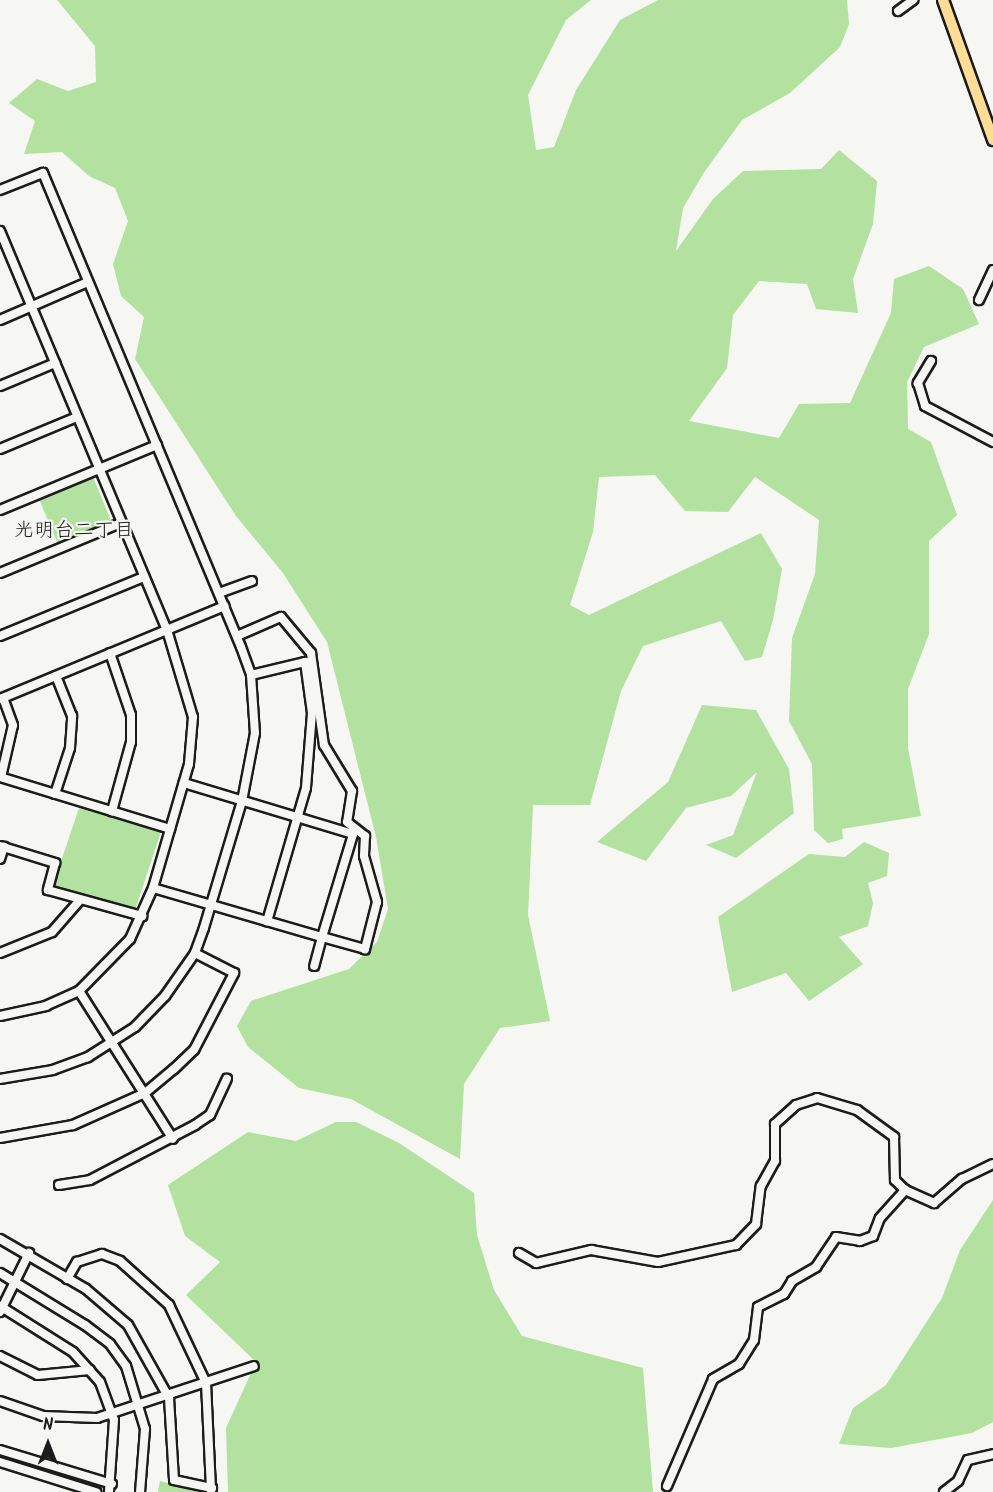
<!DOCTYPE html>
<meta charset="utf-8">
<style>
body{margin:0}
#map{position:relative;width:993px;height:1492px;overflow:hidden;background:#f6f6f2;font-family:Kalam,"Klee One",sans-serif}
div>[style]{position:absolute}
.green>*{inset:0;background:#b2e1a0}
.roads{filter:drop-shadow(2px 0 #1c1c1c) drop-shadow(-2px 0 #1c1c1c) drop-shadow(0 2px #1c1c1c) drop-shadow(0 -2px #1c1c1c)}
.minor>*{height:8px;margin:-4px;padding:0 4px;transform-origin:4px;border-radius:4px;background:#f6f6f2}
.major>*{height:10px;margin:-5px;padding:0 5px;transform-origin:5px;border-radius:5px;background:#ffdd96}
span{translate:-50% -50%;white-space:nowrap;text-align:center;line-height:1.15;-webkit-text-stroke:4.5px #f6f6f2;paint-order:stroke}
.neighbourhood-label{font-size:20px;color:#1c1c1c}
.north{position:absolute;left:18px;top:1414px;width:60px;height:60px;-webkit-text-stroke:4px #f6f6f2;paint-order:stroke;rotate:0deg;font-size:16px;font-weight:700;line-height:24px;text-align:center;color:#1c1c1c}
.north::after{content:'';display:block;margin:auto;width:21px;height:27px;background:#1c1c1c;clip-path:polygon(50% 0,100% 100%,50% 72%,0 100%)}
</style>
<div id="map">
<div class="green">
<i style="clip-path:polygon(57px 0,591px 0,566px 20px,528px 95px,536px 150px,554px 147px,576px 90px,620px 20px,658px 0,847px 0,849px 24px,840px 47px,790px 93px,742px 120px,703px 174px,683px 208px,676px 251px,713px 199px,743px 171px,821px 169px,839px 150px,877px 181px,873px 224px,853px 279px,858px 313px,816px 309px,807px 284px,759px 281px,733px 315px,727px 368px,689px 421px,779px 438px,799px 404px,850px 403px,891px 313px,894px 279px,929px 266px,963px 289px,979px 324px,924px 347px,907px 382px,908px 429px,931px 442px,957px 515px,929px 541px,929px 634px,908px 689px,908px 748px,921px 816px,842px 829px,843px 839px,828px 843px,814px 830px,812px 764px,789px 721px,792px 638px,815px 574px,819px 520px,755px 477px,728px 512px,685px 511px,655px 475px,599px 477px,593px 532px,570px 605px,589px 615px,761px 533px,782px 569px,773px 620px,762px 657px,745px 661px,721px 621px,643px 646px,621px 691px,590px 805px,533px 805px,528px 915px,550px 1021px,500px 1028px,464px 1084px,460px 1159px,351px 1099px,299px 1088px,248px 1047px,237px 1026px,251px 1001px,349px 969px,377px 942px,388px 909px,376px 837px,327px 642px,283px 573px,236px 516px,135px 359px,144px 317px,121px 296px,113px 264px,128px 221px,115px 188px,89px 176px,62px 152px,24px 154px,35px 121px,9px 103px,37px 79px,68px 91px,96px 82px,95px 46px)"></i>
<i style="clip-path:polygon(93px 477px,112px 523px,58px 544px,39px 499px)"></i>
<i style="clip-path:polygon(702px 705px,756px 710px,789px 769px,794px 813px,736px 858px,706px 845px,733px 835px,757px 772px,731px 796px,686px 808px,646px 861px,597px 842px,668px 782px)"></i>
<i style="clip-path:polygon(79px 808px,161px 832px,135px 910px,53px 885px)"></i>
<i style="clip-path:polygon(864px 842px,889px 853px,887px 876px,868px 883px,873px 903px,868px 926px,839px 937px,863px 964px,809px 1001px,786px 973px,732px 992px,718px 917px,809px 854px,845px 857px)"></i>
<i style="clip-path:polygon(336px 1122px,356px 1122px,399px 1143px,474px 1193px,477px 1235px,494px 1290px,522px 1336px,643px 1368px,653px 1492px,228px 1492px,226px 1428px,256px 1362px,186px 1295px,220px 1262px,185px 1236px,168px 1185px,248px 1132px,296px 1141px)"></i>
<i style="clip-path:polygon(993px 1200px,993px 1422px,972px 1433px,891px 1448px,839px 1444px,853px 1408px,886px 1385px,942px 1298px,960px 1250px)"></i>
<i style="clip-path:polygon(160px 1481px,206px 1492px,158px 1492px)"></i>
</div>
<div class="roads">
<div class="minor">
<i style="left:898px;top:11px;width:19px;rotate:-36deg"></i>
<i style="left:0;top:190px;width:46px;rotate:-21.6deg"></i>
<i style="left:43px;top:173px;width:514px;rotate:67.33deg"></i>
<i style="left:241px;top:647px;width:30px;rotate:70deg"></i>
<i style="left:251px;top:675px;width:58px;rotate:86.1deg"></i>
<i style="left:255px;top:733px;width:69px;rotate:100.8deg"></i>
<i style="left:242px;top:801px;width:133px;rotate:106.7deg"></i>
<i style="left:204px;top:928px;width:27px;rotate:110deg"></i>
<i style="left:195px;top:953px;width:52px;rotate:124.9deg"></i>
<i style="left:165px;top:996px;width:43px;rotate:134.1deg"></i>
<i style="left:135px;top:1027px;width:56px;rotate:147.4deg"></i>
<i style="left:88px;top:1057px;width:37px;rotate:160deg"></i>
<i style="left:53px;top:1070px;width:54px;rotate:170.4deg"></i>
<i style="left:0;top:231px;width:433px;rotate:67.3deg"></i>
<i style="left:167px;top:630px;width:91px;rotate:73.4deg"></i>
<i style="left:193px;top:717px;width:47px;rotate:94.9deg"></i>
<i style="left:189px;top:764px;width:129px;rotate:106.2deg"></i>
<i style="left:153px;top:888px;width:56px;rotate:114.3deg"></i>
<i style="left:130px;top:939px;width:73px;rotate:134.4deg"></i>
<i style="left:79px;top:991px;width:36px;rotate:156deg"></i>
<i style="left:46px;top:1006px;width:47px;rotate:167.7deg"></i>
<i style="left:979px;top:300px;width:33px;rotate:-65deg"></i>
<i style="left:0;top:320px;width:96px;rotate:-23.4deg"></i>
<i style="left:931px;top:361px;width:26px;rotate:121deg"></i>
<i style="left:918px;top:383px;width:24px;rotate:73deg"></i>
<i style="left:925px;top:406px;width:77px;rotate:27.9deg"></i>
<i style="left:0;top:386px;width:60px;rotate:-22.7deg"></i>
<i style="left:0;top:449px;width:83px;rotate:-22.6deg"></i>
<i style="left:0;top:510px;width:170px;rotate:-22.5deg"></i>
<i style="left:0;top:573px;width:131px;rotate:-22.5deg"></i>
<i style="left:219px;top:593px;width:35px;rotate:-20deg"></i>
<i style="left:0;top:636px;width:156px;rotate:-22.3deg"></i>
<i style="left:237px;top:636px;width:48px;rotate:-23.4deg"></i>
<i style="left:281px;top:617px;width:47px;rotate:50.2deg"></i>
<i style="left:311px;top:653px;width:93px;rotate:82deg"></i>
<i style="left:324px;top:745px;width:54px;rotate:58.7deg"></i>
<i style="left:352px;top:791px;width:31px;rotate:99deg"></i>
<i style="left:347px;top:822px;width:23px;rotate:38deg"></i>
<i style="left:365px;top:836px;width:20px;rotate:93deg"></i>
<i style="left:364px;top:856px;width:48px;rotate:74.2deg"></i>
<i style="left:377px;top:902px;width:49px;rotate:104.3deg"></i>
<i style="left:365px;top:949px;width:45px;rotate:-164.4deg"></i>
<i style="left:322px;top:937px;width:30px;rotate:105deg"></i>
<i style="left:110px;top:653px;width:65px;rotate:71.3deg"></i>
<i style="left:131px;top:715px;width:27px;rotate:90deg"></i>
<i style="left:131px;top:742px;width:72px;rotate:105.4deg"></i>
<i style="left:251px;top:675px;width:56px;rotate:-13.5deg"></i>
<i style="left:305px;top:662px;width:51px;rotate:82.2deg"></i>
<i style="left:312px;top:713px;width:75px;rotate:94.6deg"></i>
<i style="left:306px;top:788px;width:139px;rotate:106.3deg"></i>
<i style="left:0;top:699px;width:243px;rotate:-22.5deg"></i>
<i style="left:0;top:777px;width:178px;rotate:17deg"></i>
<i style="left:1px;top:777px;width:53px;rotate:-77deg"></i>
<i style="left:13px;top:725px;width:29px;rotate:-110deg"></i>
<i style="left:55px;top:794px;width:48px;rotate:-71.9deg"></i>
<i style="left:70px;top:748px;width:32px;rotate:-86deg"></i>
<i style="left:72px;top:716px;width:43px;rotate:-111.8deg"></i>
<i style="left:0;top:846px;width:58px;rotate:17.2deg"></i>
<i style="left:55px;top:863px;width:28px;rotate:105deg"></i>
<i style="left:48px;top:890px;width:98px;rotate:15.5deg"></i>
<i style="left:0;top:859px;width:13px;rotate:-72deg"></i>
<i style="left:153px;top:888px;width:176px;rotate:16.2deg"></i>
<i style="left:322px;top:937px;width:108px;rotate:-73.2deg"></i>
<i style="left:353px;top:834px;width:177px;rotate:-163.2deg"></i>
<i style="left:0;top:953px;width:56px;rotate:-22deg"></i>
<i style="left:52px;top:932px;width:43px;rotate:-48.8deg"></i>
<i style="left:79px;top:991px;width:175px;rotate:57.6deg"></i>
<i style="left:0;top:1138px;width:74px;rotate:-10.1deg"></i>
<i style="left:73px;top:1125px;width:79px;rotate:-24deg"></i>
<i style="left:145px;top:1093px;width:38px;rotate:-40deg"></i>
<i style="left:174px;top:1069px;width:28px;rotate:-44deg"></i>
<i style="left:194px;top:1050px;width:87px;rotate:-62.5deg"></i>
<i style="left:234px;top:973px;width:44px;rotate:-152.9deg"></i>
<i style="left:59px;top:1185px;width:31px;rotate:-9deg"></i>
<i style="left:90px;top:1180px;width:119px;rotate:-27.6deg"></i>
<i style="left:195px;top:1125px;width:18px;rotate:-34deg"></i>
<i style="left:210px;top:1115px;width:40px;rotate:-65deg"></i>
<i style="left:0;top:1239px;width:99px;rotate:30.2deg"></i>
<i style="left:86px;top:1289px;width:55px;rotate:40.6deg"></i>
<i style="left:128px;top:1325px;width:84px;rotate:60.7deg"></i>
<i style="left:169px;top:1398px;width:82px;rotate:86.5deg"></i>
<i style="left:174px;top:1480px;width:39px;rotate:12deg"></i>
<i style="left:519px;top:1253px;width:20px;rotate:30deg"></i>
<i style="left:536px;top:1263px;width:57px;rotate:-13.3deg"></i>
<i style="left:591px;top:1250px;width:68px;rotate:10.2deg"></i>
<i style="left:658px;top:1262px;width:80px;rotate:-12.3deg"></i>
<i style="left:736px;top:1245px;width:29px;rotate:-46deg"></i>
<i style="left:756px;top:1224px;width:38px;rotate:-83deg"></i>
<i style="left:761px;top:1186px;width:29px;rotate:-61deg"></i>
<i style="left:775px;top:1161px;width:37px;rotate:-90deg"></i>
<i style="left:775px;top:1124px;width:28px;rotate:-42deg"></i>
<i style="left:796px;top:1105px;width:22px;rotate:-18deg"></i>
<i style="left:817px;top:1098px;width:42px;rotate:16.7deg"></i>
<i style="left:857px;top:1110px;width:46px;rotate:36.1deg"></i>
<i style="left:894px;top:1137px;width:43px;rotate:88.7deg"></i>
<i style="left:895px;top:1180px;width:14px;rotate:45deg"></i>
<i style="left:0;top:1273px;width:100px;rotate:31.5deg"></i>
<i style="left:85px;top:1325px;width:31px;rotate:37deg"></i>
<i style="left:110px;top:1344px;width:27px;rotate:54deg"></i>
<i style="left:126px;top:1366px;width:66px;rotate:73.2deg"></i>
<i style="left:145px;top:1429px;width:63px;rotate:94.5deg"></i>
<i style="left:67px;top:1279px;width:20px;rotate:-60deg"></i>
<i style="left:77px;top:1262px;width:26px;rotate:-18deg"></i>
<i style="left:102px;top:1254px;width:19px;rotate:21deg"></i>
<i style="left:120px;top:1261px;width:66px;rotate:41.9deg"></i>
<i style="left:169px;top:1305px;width:86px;rotate:64.6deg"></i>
<i style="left:206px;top:1383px;width:108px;rotate:87.3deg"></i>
<i style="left:0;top:1306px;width:86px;rotate:32.2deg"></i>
<i style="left:73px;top:1352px;width:40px;rotate:48deg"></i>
<i style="left:100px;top:1382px;width:40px;rotate:69.8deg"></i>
<i style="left:114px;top:1420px;width:72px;rotate:94deg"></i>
<i style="left:0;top:1312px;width:66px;rotate:-63.8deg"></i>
<i style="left:0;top:1356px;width:42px;rotate:26.6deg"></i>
<i style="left:38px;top:1375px;width:52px;rotate:-5.5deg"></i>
<i style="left:0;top:1401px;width:46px;rotate:19.2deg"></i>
<i style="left:43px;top:1416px;width:54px;rotate:2.1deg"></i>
<i style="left:97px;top:1418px;width:165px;rotate:-18.3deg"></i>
<i style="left:0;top:1450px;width:117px;rotate:16.9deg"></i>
<i style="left:0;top:1462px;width:101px;rotate:17.4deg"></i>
<i style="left:667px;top:1486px;width:116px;rotate:-66.7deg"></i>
<i style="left:713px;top:1379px;width:30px;rotate:-30deg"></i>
<i style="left:739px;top:1364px;width:28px;rotate:-58deg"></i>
<i style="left:754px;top:1340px;width:33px;rotate:-83deg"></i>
<i style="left:758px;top:1307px;width:29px;rotate:-27deg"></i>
<i style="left:784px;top:1294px;width:15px;rotate:-58deg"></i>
<i style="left:792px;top:1281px;width:28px;rotate:-30deg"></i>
<i style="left:816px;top:1267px;width:36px;rotate:-56deg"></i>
<i style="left:836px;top:1237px;width:24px;rotate:9deg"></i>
<i style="left:860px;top:1241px;width:14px;rotate:-21deg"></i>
<i style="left:873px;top:1236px;width:19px;rotate:-69deg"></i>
<i style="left:880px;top:1218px;width:38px;rotate:-48deg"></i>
<i style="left:905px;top:1190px;width:32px;rotate:24deg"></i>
<i style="left:934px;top:1203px;width:37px;rotate:-41deg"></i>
<i style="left:962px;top:1179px;width:34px;rotate:-26deg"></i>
<i style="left:944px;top:1492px;width:18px;rotate:-38deg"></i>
<i style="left:958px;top:1481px;width:23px;rotate:-65deg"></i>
<i style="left:968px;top:1460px;width:26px;rotate:-13deg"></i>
</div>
<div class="major">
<i style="left:943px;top:0;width:149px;rotate:70.3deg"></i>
</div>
</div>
<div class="neighbourhood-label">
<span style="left:74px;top:531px">光明台二丁目</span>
</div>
<div class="north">N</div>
</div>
